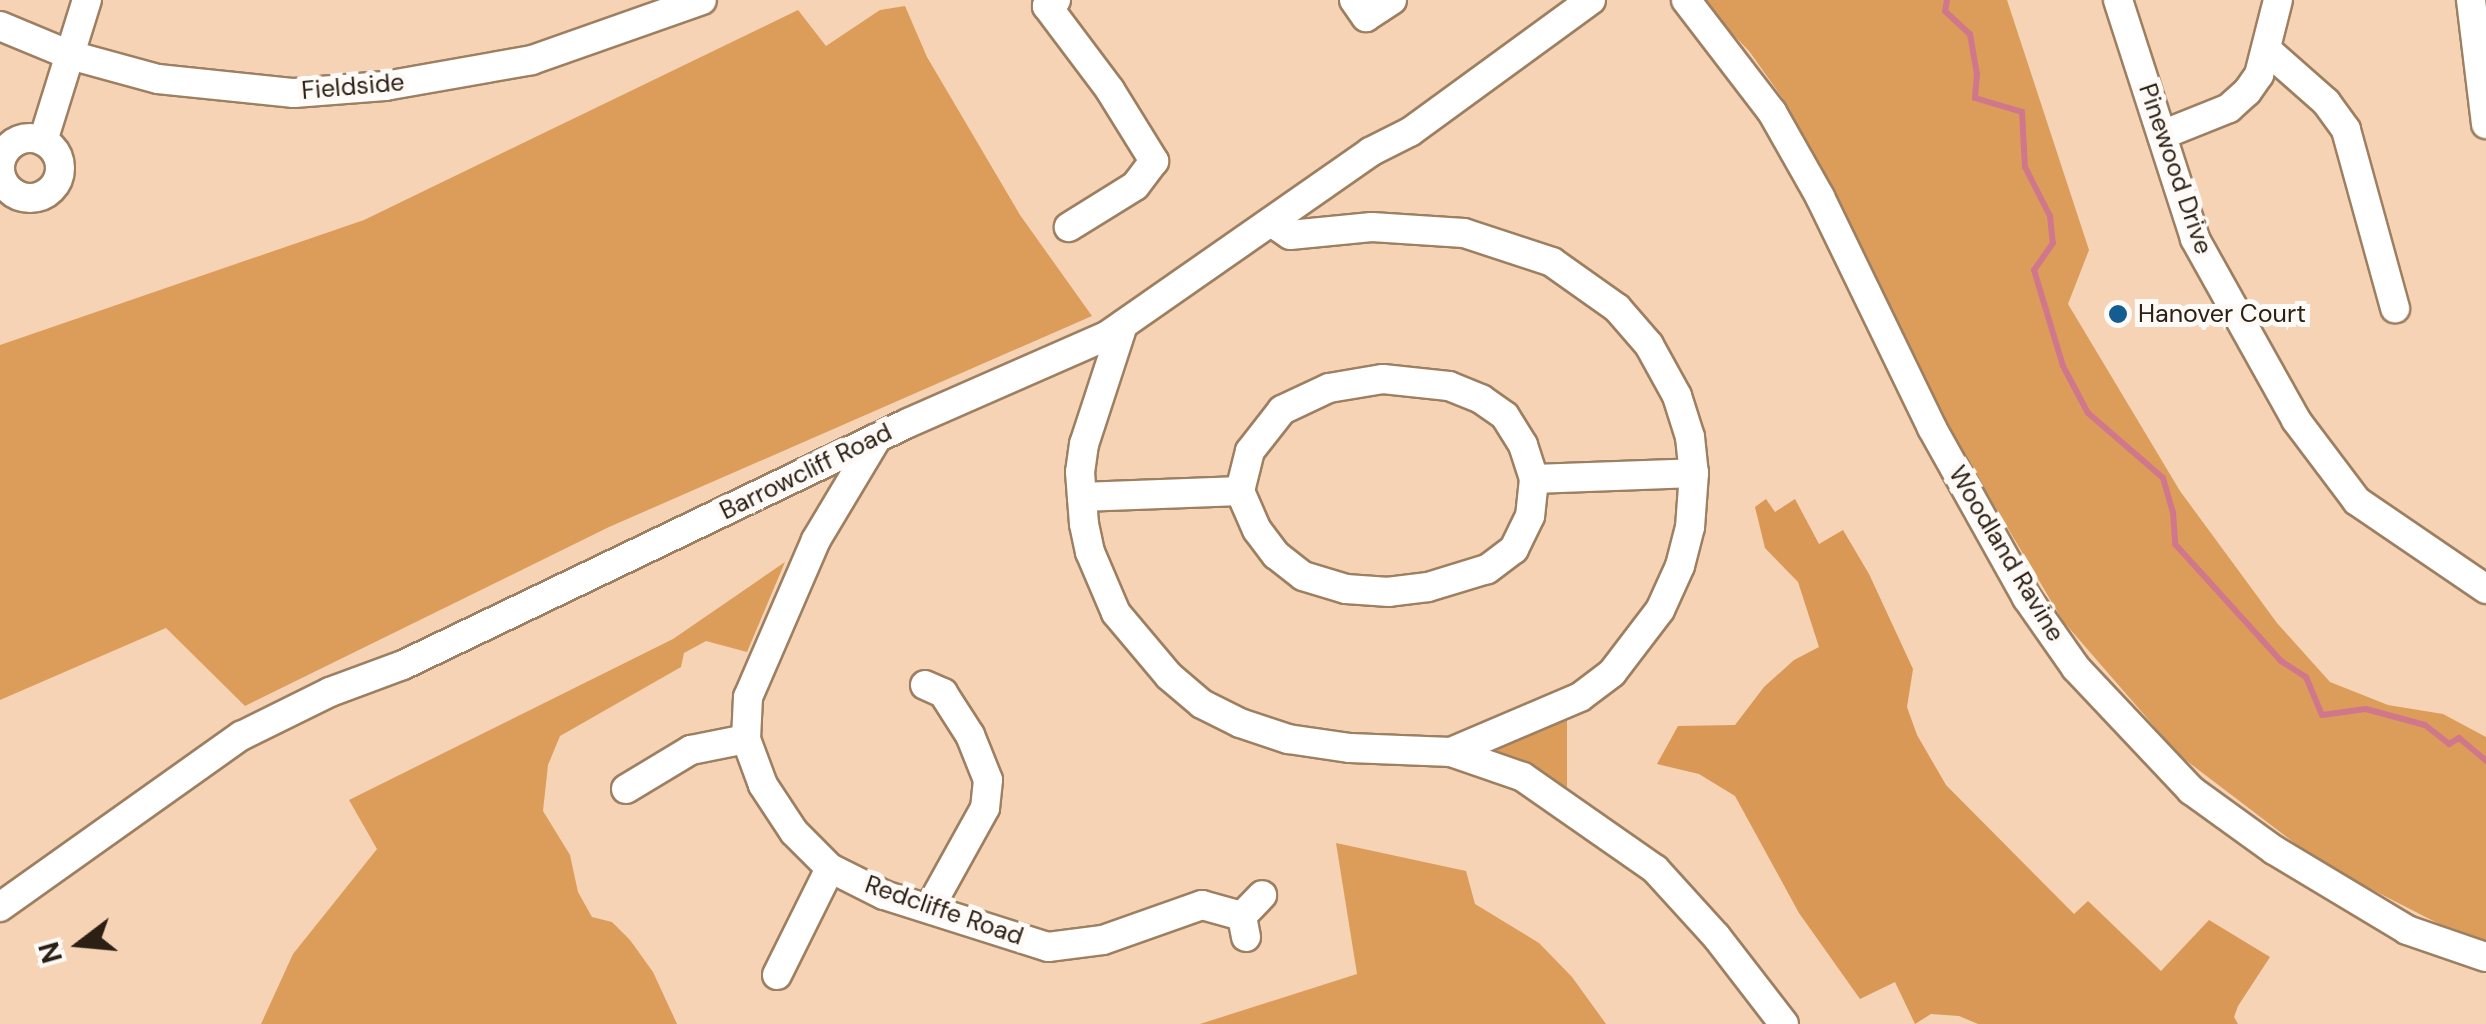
<!DOCTYPE html>
<style>
body{margin:0}
#map{position:relative;width:2486px;height:1024px;overflow:hidden;background:#f5d3b4;font-family:"DM Sans",sans-serif}
div>[style]{position:absolute}
.green>*{inset:0;background:#dd9d5a}
.forest>*{inset:0;background:#d99855}
.stream>*{height:6px;margin:-3px;padding:0 3px;transform-origin:3px;border-radius:3px;background:#d1778c}
.roads{filter:drop-shadow(2px 0 #9d7f61) drop-shadow(-2px 0 #9d7f61) drop-shadow(0 2px #9d7f61) drop-shadow(0 -2px #9d7f61)}
.minor>*{height:28px;margin:-14px;padding:0 14px;transform-origin:14px;border-radius:14px;background:#fff}
.minor>.ring{margin:-14px;padding:0;box-sizing:content-box;background:none;border:28px solid #fff;border-radius:50%}
.dots>*{width:28px;height:28px;translate:-50% -50%;box-sizing:border-box;border:5px solid #fefaf7;border-radius:50%}
span{translate:-50% -50%;white-space:nowrap;text-align:center;line-height:1.15;-webkit-text-stroke:10px #fefaf7;paint-order:stroke}
.street-label{font-size:25px;color:#2c2014}
.poi-label{font-size:25px;color:#2c2014}
.left{translate:0 -50%;text-align:left}
.north{position:absolute;left:30px;top:894px;width:100px;height:100px;-webkit-text-stroke:8px #fefaf7;paint-order:stroke;rotate:254deg;font-size:28px;font-weight:700;line-height:40px;text-align:center;color:#2c2014}
.north::after{content:'';display:block;margin:auto;width:35px;height:45px;background:#2c2014;clip-path:polygon(50% 0,100% 100%,50% 72%,0 100%)}
</style>
<div id="map">
<div class="green">
<i style="clip-path:polygon(1700px 0,2007px 0,2089px 250px,2068px 304px,2180px 491px,2277px 623px,2330px 682px,2388px 705px,2443px 714px,2486px 737px,2486px 943px,2447px 928px,2322px 864px,2179px 755px,2063px 621px,1962px 451px,1786px 103px,1749px 51px)"></i>
<i style="clip-path:polygon(905px 6px,927px 57px,1020px 215px,1092px 316px,609px 527px,245px 706px,166px 628px,0 700px,0 345px,364px 220px,798px 10px,826px 46px,880px 10px)"></i>
<i style="clip-path:polygon(785px 562px,747px 652px,706px 641px,684px 653px,681px 667px,560px 736px,548px 765px,543px 811px,570px 855px,578px 892px,592px 917px,612px 922px,630px 940px,653px 972px,677px 1024px,261px 1024px,293px 954px,377px 849px,349px 800px,673px 639px)"></i>
<i style="clip-path:polygon(1567px 714px,1567px 795px,1484px 745px)"></i>
<i style="clip-path:polygon(1336px 843px,1466px 871px,1475px 904px,1539px 943px,1572px 977px,1606px 1024px,1200px 1024px,1357px 974px)"></i>
</div>
<div class="forest">
<i style="clip-path:polygon(1766px 499px,1775px 512px,1795px 499px,1819px 544px,1843px 530px,1869px 574px,1913px 669px,1907px 707px,1917px 735px,1946px 785px,2074px 914px,2088px 901px,2161px 971px,2209px 920px,2270px 957px,2238px 1006px,2234px 1017px,2238px 1024px,1978px 1024px,1959px 1016px,1931px 1014px,1915px 1024px,1895px 982px,1860px 999px,1799px 913px,1735px 796px,1699px 774px,1657px 764px,1678px 726px,1735px 725px,1764px 687px,1794px 660px,1819px 647px,1798px 582px,1765px 548px,1755px 507px)"></i>
</div>
<div class="stream">
<i style="left:1947px;top:0;width:11px;rotate:100deg"></i>
<i style="left:1945px;top:11px;width:34px;rotate:43deg"></i>
<i style="left:1970px;top:34px;width:41px;rotate:80.1deg"></i>
<i style="left:1977px;top:74px;width:24px;rotate:95deg"></i>
<i style="left:1975px;top:98px;width:49px;rotate:16.6deg"></i>
<i style="left:2022px;top:112px;width:55px;rotate:86.9deg"></i>
<i style="left:2025px;top:167px;width:55px;rotate:63deg"></i>
<i style="left:2050px;top:216px;width:27px;rotate:84deg"></i>
<i style="left:2053px;top:243px;width:33px;rotate:125deg"></i>
<i style="left:2034px;top:270px;width:100px;rotate:73.2deg"></i>
<i style="left:2063px;top:366px;width:53px;rotate:62deg"></i>
<i style="left:2088px;top:413px;width:99px;rotate:40.9deg"></i>
<i style="left:2163px;top:478px;width:35px;rotate:74deg"></i>
<i style="left:2173px;top:512px;width:32px;rotate:86deg"></i>
<i style="left:2175px;top:544px;width:158px;rotate:47.8deg"></i>
<i style="left:2281px;top:661px;width:30px;rotate:33deg"></i>
<i style="left:2306px;top:677px;width:41px;rotate:67.2deg"></i>
<i style="left:2322px;top:715px;width:44px;rotate:-7.8deg"></i>
<i style="left:2366px;top:709px;width:61px;rotate:15.2deg"></i>
<i style="left:2425px;top:725px;width:31px;rotate:38deg"></i>
<i style="left:2449px;top:744px;width:12px;rotate:-31deg"></i>
<i style="left:2459px;top:738px;width:35px;rotate:40deg"></i>
</div>
<div class="roads">
<div class="minor">
<i style="left:1056px;top:0;width:11px;rotate:146deg"></i>
<i style="left:1047px;top:6px;width:105px;rotate:53.1deg"></i>
<i style="left:1110px;top:90px;width:84px;rotate:58.2deg"></i>
<i style="left:1154px;top:161px;width:31px;rotate:127deg"></i>
<i style="left:1135px;top:186px;width:78px;rotate:148.2deg"></i>
<i style="left:1354px;top:0;width:21px;rotate:55deg"></i>
<i style="left:1366px;top:17px;width:31px;rotate:-33deg"></i>
<i style="left:1686px;top:0;width:141px;rotate:52.5deg"></i>
<i style="left:1772px;top:112px;width:98px;rotate:60.5deg"></i>
<i style="left:1820px;top:197px;width:257px;rotate:64.1deg"></i>
<i style="left:1932px;top:428px;width:195px;rotate:60.8deg"></i>
<i style="left:2027px;top:598px;width:85px;rotate:55deg"></i>
<i style="left:2076px;top:668px;width:168px;rotate:46.7deg"></i>
<i style="left:2191px;top:790px;width:102px;rotate:35.9deg"></i>
<i style="left:2274px;top:850px;width:155px;rotate:31deg"></i>
<i style="left:2407px;top:930px;width:83px;rotate:18.9deg"></i>
<i style="left:2118px;top:0;width:251px;rotate:72.1deg"></i>
<i style="left:2195px;top:239px;width:207px;rotate:60.8deg"></i>
<i style="left:2296px;top:420px;width:101px;rotate:53deg"></i>
<i style="left:2357px;top:501px;width:156px;rotate:34.3deg"></i>
<i style="left:2471px;top:0;width:125px;rotate:83.1deg"></i>
<i style="left:0;top:26px;width:76px;rotate:22.5deg"></i>
<i style="left:70px;top:55px;width:91px;rotate:15.3deg"></i>
<i style="left:158px;top:79px;width:137px;rotate:5.9deg"></i>
<i style="left:294px;top:93px;width:91px;rotate:-4.4deg"></i>
<i style="left:385px;top:86px;width:149px;rotate:-10deg"></i>
<i style="left:532px;top:60px;width:180px;rotate:-19.4deg"></i>
<i style="left:2267px;top:50px;width:79px;rotate:41.4deg"></i>
<i style="left:2326px;top:102px;width:34px;rotate:54deg"></i>
<i style="left:2346px;top:130px;width:185px;rotate:74.6deg"></i>
<i style="left:2162px;top:135px;width:72px;rotate:-21.9deg"></i>
<i style="left:2229px;top:108px;width:24px;rotate:-42deg"></i>
<i style="left:2247px;top:92px;width:21px;rotate:-55deg"></i>
<i style="left:2259px;top:75px;width:77px;rotate:-75.8deg"></i>
<i class="ring" style="left:0;top:138px;width:32px;height:32px"></i>
<i style="left:43px;top:141px;width:148px;rotate:-72.7deg"></i>
<i style="left:1271px;top:222px;width:23px;rotate:34deg"></i>
<i style="left:1290px;top:235px;width:82px;rotate:-5.6deg"></i>
<i style="left:1372px;top:227px;width:92px;rotate:3.7deg"></i>
<i style="left:1464px;top:233px;width:93px;rotate:18.2deg"></i>
<i style="left:1552px;top:262px;width:80px;rotate:35.3deg"></i>
<i style="left:1617px;top:308px;width:49px;rotate:49.1deg"></i>
<i style="left:1649px;top:345px;width:58px;rotate:61.2deg"></i>
<i style="left:1677px;top:396px;width:43px;rotate:72.4deg"></i>
<i style="left:1690px;top:437px;width:36px;rotate:84deg"></i>
<i style="left:1694px;top:473px;width:54px;rotate:94.2deg"></i>
<i style="left:1690px;top:527px;width:40px;rotate:104.4deg"></i>
<i style="left:1680px;top:566px;width:48px;rotate:114.4deg"></i>
<i style="left:1660px;top:610px;width:79px;rotate:127.3deg"></i>
<i style="left:1612px;top:673px;width:40px;rotate:143deg"></i>
<i style="left:1580px;top:697px;width:140px;rotate:156.9deg"></i>
<i style="left:1123px;top:325px;width:125px;rotate:108.1deg"></i>
<i style="left:1084px;top:444px;width:28px;rotate:98deg"></i>
<i style="left:1080px;top:472px;width:52px;rotate:85.6deg"></i>
<i style="left:1084px;top:524px;width:29px;rotate:78deg"></i>
<i style="left:1090px;top:552px;width:66px;rotate:66.9deg"></i>
<i style="left:1116px;top:613px;width:82px;rotate:49.9deg"></i>
<i style="left:1169px;top:676px;width:43px;rotate:40.3deg"></i>
<i style="left:1202px;top:704px;width:42px;rotate:26.6deg"></i>
<i style="left:1240px;top:723px;width:51px;rotate:18.4deg"></i>
<i style="left:1288px;top:739px;width:63px;rotate:8.3deg"></i>
<i style="left:1350px;top:748px;width:101px;rotate:2.3deg"></i>
<i style="left:1451px;top:752px;width:76px;rotate:19.1deg"></i>
<i style="left:1523px;top:777px;width:161px;rotate:34.9deg"></i>
<i style="left:1655px;top:869px;width:91px;rotate:47.7deg"></i>
<i style="left:1716px;top:936px;width:111px;rotate:52.3deg"></i>
<i style="left:1383px;top:379px;width:66px;rotate:6.1deg"></i>
<i style="left:1449px;top:386px;width:35px;rotate:22deg"></i>
<i style="left:1481px;top:399px;width:29px;rotate:35deg"></i>
<i style="left:1505px;top:416px;width:34px;rotate:58deg"></i>
<i style="left:1523px;top:445px;width:36px;rotate:72deg"></i>
<i style="left:1534px;top:479px;width:37px;rotate:96deg"></i>
<i style="left:1530px;top:516px;width:37px;rotate:116deg"></i>
<i style="left:1514px;top:549px;width:34px;rotate:143deg"></i>
<i style="left:1487px;top:569px;width:62px;rotate:163deg"></i>
<i style="left:1428px;top:587px;width:39px;rotate:173deg"></i>
<i style="left:1389px;top:592px;width:43px;rotate:-176deg"></i>
<i style="left:1346px;top:589px;width:45px;rotate:-163.2deg"></i>
<i style="left:1303px;top:576px;width:34px;rotate:-142deg"></i>
<i style="left:1276px;top:555px;width:31px;rotate:-127deg"></i>
<i style="left:1257px;top:530px;width:43px;rotate:-113.6deg"></i>
<i style="left:1240px;top:491px;width:41px;rotate:-76deg"></i>
<i style="left:1250px;top:451px;width:52px;rotate:-52deg"></i>
<i style="left:1282px;top:410px;width:52px;rotate:-25.1deg"></i>
<i style="left:1329px;top:388px;width:55px;rotate:-9.5deg"></i>
<i style="left:877px;top:438px;width:119px;rotate:120.9deg"></i>
<i style="left:816px;top:540px;width:171px;rotate:113.4deg"></i>
<i style="left:748px;top:697px;width:42px;rotate:92.7deg"></i>
<i style="left:746px;top:739px;width:49px;rotate:69.7deg"></i>
<i style="left:763px;top:785px;width:56px;rotate:56.6deg"></i>
<i style="left:794px;top:832px;width:51px;rotate:45deg"></i>
<i style="left:830px;top:868px;width:60px;rotate:26.6deg"></i>
<i style="left:884px;top:895px;width:172px;rotate:17.6deg"></i>
<i style="left:1048px;top:947px;width:55px;rotate:-7.3deg"></i>
<i style="left:1103px;top:940px;width:105px;rotate:-19.5deg"></i>
<i style="left:1202px;top:905px;width:41px;rotate:15.4deg"></i>
<i style="left:1534px;top:479px;width:160px;rotate:-2.1deg"></i>
<i style="left:1082px;top:497px;width:158px;rotate:-2.2deg"></i>
<i style="left:925px;top:685px;width:20px;rotate:24deg"></i>
<i style="left:943px;top:693px;width:50px;rotate:57.3deg"></i>
<i style="left:970px;top:735px;width:48px;rotate:68.2deg"></i>
<i style="left:988px;top:780px;width:28px;rotate:96deg"></i>
<i style="left:985px;top:808px;width:115px;rotate:119deg"></i>
<i style="left:626px;top:789px;width:76px;rotate:-31deg"></i>
<i style="left:691px;top:750px;width:56px;rotate:-11.3deg"></i>
<i style="left:0;top:907px;width:296px;rotate:-35.4deg"></i>
<i style="left:241px;top:736px;width:99px;rotate:-26.3deg"></i>
<i style="left:330px;top:692px;width:78px;rotate:-20.3deg"></i>
<i style="left:403px;top:665px;width:560px;rotate:-25.6deg"></i>
<i style="left:908px;top:423px;width:219px;rotate:-23.7deg"></i>
<i style="left:1108px;top:335px;width:320px;rotate:-34.9deg"></i>
<i style="left:1370px;top:152px;width:45px;rotate:-26.6deg"></i>
<i style="left:1410px;top:132px;width:224px;rotate:-36.1deg"></i>
<i style="left:1246px;top:937px;width:21px;rotate:-101deg"></i>
<i style="left:1242px;top:916px;width:29px;rotate:-46deg"></i>
<i style="left:777px;top:975px;width:119px;rotate:-63.6deg"></i>
</div>
</div>
<div class="dots">
<i style="left:2118px;top:314px;background:#135d90"></i>
</div>
<div class="street-label">
<span style="left:353px;top:87px;rotate:-5deg">Fieldside</span>
<span style="left:2175px;top:169px;rotate:71deg">Pinewood Drive</span>
<span style="left:806px;top:472px;rotate:-26deg">Barrowcliff Road</span>
<span style="left:2006px;top:554px;rotate:59deg">Woodland Ravine</span>
<span style="left:944px;top:911px;rotate:19deg">Redcliffe Road</span>
</div>
<div class="poi-label">
<span class="left" style="left:2138px;top:314px">Hanover Court</span>
</div>
<div class="north">N</div>
</div>
